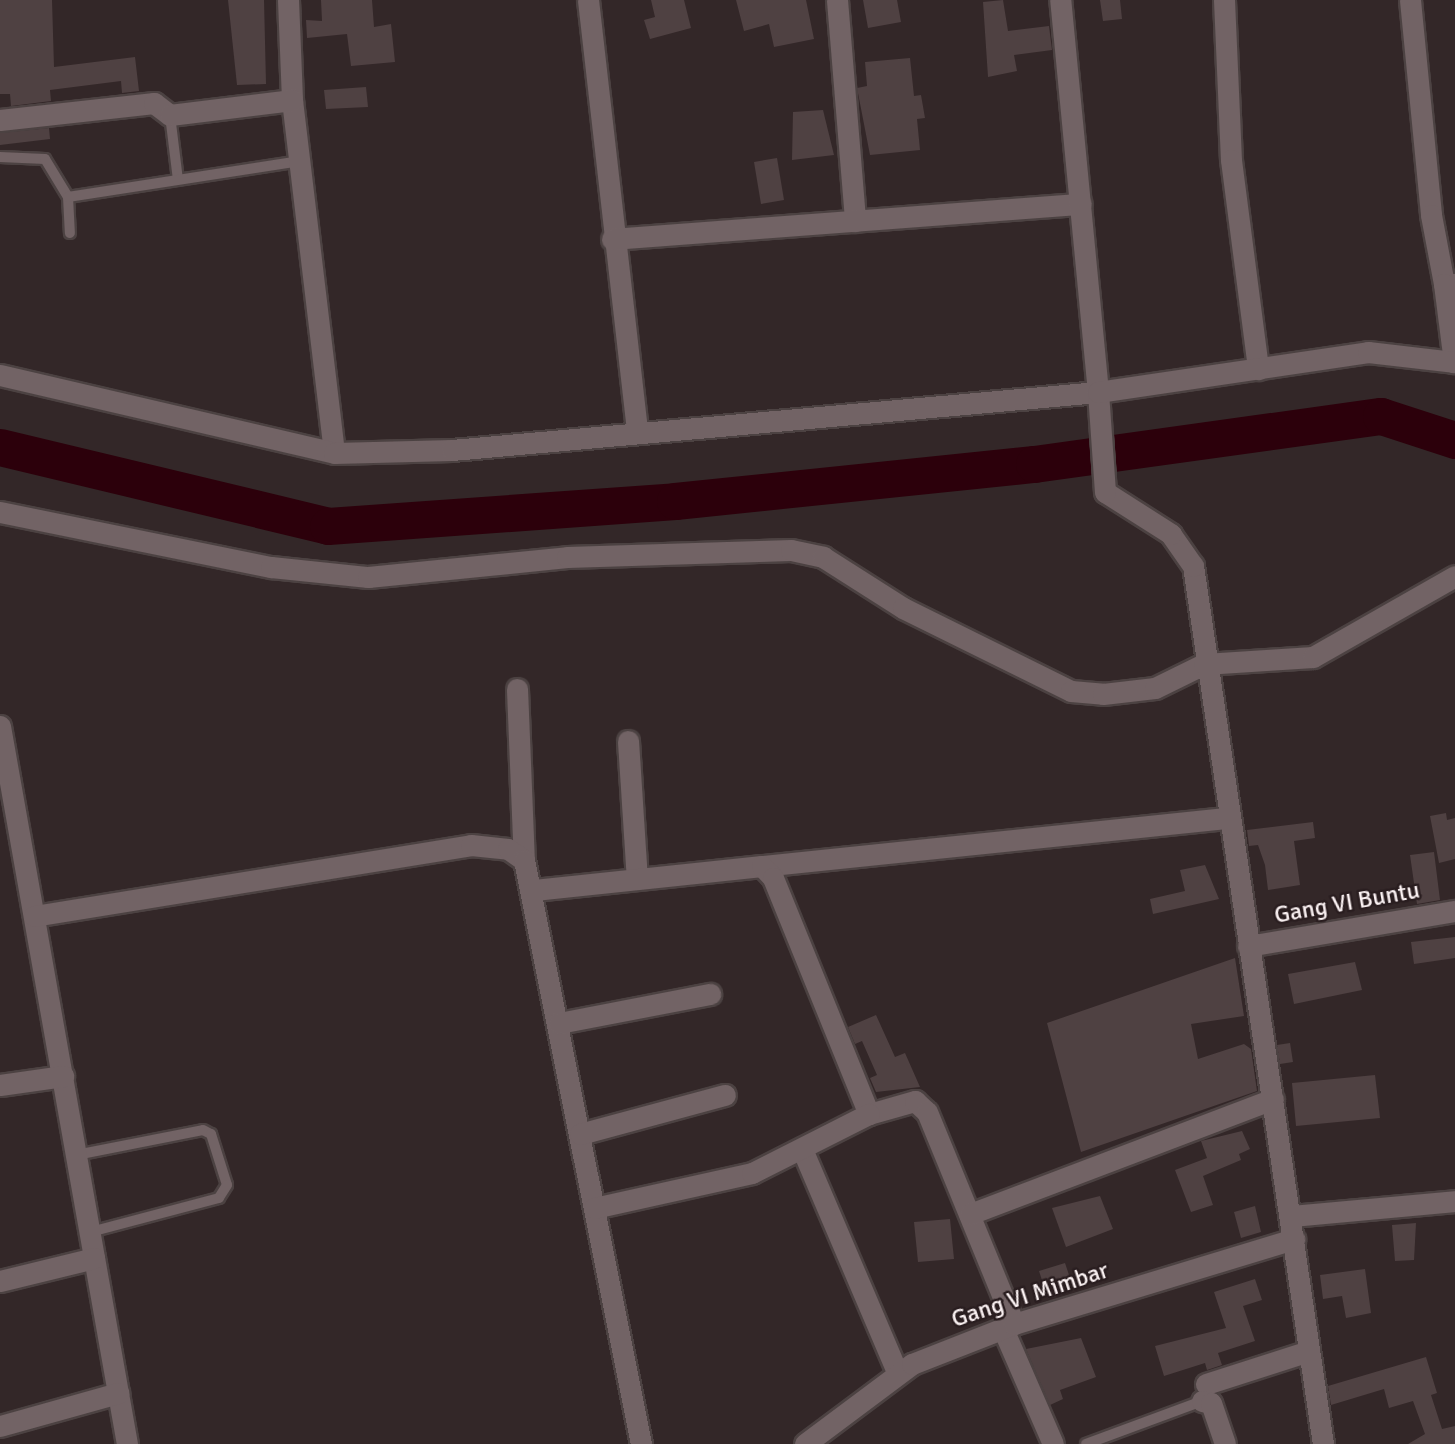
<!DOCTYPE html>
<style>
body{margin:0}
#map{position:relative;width:1455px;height:1444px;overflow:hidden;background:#332728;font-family:Signika,sans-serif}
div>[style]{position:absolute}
.river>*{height:37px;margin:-18.5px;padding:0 18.5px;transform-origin:18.5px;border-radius:18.5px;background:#2c000b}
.building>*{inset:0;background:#4f4142}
.roads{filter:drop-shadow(2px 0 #4c4242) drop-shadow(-2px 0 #4c4242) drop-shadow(0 2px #4c4242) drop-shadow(0 -2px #4c4242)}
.lane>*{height:10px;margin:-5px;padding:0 5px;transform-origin:5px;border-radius:5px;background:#726365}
.street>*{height:21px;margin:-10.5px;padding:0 10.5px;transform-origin:10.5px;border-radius:10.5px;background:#726365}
span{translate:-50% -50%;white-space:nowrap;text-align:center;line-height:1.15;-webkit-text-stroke:5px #291d1f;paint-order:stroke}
.street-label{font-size:24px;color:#faf1f2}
</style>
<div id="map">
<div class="river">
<i style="left:0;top:447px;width:337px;rotate:13.5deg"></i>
<i style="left:328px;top:526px;width:348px;rotate:-4.1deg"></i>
<i style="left:675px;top:501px;width:361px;rotate:-5.9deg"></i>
<i style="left:1034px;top:464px;width:350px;rotate:-7.9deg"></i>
<i style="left:1381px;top:416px;width:78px;rotate:18deg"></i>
</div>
<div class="building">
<i style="clip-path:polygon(0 0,52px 0,54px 67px,135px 57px,139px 91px,122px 93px,121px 81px,50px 90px,51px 101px,11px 106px,10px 94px,0 94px)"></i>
<i style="clip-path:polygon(228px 0,264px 0,266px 84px,237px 85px)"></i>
<i style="clip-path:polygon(321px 0,372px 0,374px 27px,391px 24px,395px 62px,351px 66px,347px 34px,307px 38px,306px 20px,322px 21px)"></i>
<i style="clip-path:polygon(651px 0,684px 0,691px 28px,650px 39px,644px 20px,655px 17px)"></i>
<i style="clip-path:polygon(736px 0,806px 0,814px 39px,774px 47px,769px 24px,744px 31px)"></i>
<i style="clip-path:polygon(863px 0,897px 0,901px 22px,868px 28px)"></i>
<i style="clip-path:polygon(1003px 0,1008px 31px,1049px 26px,1052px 50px,1014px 55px,1017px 71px,988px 77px,983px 2px)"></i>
<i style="clip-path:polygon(1100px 0,1120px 0,1122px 19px,1103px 21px)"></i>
<i style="clip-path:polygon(910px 58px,914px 96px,921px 95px,925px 118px,917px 119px,920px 150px,870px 155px,857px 88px,867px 86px,865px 62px)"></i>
<i style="clip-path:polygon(366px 87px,368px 107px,326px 109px,324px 90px)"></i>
<i style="clip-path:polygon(823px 110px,834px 155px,792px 160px,793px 112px)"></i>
<i style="clip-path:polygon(49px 128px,50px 139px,0 145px,0 133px)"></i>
<i style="clip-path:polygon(777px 158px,784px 200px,761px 204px,754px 162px)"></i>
<i style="clip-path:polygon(1446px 813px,1447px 820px,1455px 818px,1455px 859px,1439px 863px,1430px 816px)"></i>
<i style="clip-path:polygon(1313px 822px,1315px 838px,1294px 841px,1300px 885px,1268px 890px,1265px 865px,1258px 845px,1249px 846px,1247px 830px)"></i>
<i style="clip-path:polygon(1434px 852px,1440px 900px,1417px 904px,1410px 855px)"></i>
<i style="clip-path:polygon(1205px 865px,1219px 899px,1153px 914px,1150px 899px,1185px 891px,1180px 870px)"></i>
<i style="clip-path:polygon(1455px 937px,1455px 958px,1414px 964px,1411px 942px)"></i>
<i style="clip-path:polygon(1235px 958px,1244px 1016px,1191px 1024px,1198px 1059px,1244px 1044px,1251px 1049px,1257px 1091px,1081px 1152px,1047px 1023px)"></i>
<i style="clip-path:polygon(1355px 962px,1362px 990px,1294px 1004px,1288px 974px)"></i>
<i style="clip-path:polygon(876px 1015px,895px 1057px,905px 1053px,920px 1087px,876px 1092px,870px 1078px,877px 1075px,862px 1041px,855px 1044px,848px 1027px)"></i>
<i style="clip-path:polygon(1290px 1043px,1293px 1062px,1280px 1064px,1277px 1045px)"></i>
<i style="clip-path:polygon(1375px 1075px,1380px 1118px,1296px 1126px,1292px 1083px)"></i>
<i style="clip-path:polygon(1242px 1131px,1250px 1149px,1239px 1154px,1241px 1160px,1203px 1176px,1213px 1205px,1191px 1212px,1175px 1170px,1207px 1158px,1201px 1141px)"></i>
<i style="clip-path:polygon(1100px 1196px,1113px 1229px,1066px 1247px,1052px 1208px)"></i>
<i style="clip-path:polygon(1255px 1206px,1261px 1232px,1241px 1238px,1234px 1212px)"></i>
<i style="clip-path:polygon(950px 1219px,954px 1259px,918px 1262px,914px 1222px)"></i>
<i style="clip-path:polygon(1416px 1223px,1414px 1260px,1395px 1261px,1392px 1225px)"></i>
<i style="clip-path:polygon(1065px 1263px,1074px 1290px,1048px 1299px,1039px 1271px)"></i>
<i style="clip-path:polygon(1365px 1269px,1371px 1313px,1346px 1318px,1342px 1296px,1323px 1299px,1320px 1275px)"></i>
<i style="clip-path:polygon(1255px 1279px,1262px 1300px,1243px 1306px,1255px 1341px,1218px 1353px,1222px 1365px,1207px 1370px,1205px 1363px,1164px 1376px,1155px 1346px,1226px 1328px,1214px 1292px)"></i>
<i style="clip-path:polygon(1081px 1338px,1096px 1377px,1060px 1390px,1063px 1399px,1050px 1405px,1026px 1349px)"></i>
<i style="clip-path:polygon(1426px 1357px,1437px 1393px,1431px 1395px,1442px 1429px,1455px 1426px,1455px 1444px,1408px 1444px,1425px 1434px,1413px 1401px,1389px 1408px,1384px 1389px,1331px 1405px,1328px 1386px)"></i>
</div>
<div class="roads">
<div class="lane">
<i style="left:170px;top:115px;width:65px;rotate:83deg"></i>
<i style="left:0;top:157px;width:45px;rotate:2.5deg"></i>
<i style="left:45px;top:159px;width:44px;rotate:58.8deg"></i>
<i style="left:68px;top:197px;width:36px;rotate:87deg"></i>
<i style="left:68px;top:197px;width:235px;rotate:-8.8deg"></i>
<i style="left:76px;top:1155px;width:129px;rotate:-11.1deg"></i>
<i style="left:203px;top:1130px;width:9px;rotate:27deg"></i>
<i style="left:211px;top:1134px;width:53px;rotate:72.6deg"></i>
<i style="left:227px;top:1185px;width:15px;rotate:122deg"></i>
<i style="left:219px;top:1198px;width:133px;rotate:165.2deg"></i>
<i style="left:1086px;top:1444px;width:124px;rotate:-20.3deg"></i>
</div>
<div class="street">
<i style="left:288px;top:0;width:100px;rotate:87.7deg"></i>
<i style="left:292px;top:100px;width:355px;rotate:83.2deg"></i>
<i style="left:588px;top:0;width:435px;rotate:83.5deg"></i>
<i style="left:837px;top:0;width:222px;rotate:85.3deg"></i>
<i style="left:1224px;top:0;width:160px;rotate:87.5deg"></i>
<i style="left:1231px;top:160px;width:211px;rotate:82.6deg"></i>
<i style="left:1410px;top:0;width:216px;rotate:84.4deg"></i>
<i style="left:1431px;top:215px;width:70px;rotate:79.3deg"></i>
<i style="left:1444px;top:284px;width:11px"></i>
<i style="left:0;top:120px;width:155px;rotate:-6.3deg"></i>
<i style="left:154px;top:103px;width:20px;rotate:37deg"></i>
<i style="left:170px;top:115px;width:123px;rotate:-7deg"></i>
<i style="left:612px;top:239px;width:470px;rotate:-4.3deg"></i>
<i style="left:1444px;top:284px;width:79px;rotate:82.7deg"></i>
<i style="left:0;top:375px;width:343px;rotate:13.1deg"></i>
<i style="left:334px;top:453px;width:118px;rotate:-1.5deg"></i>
<i style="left:452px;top:450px;width:649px;rotate:-5.13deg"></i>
<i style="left:1098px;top:392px;width:394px;rotate:-95.5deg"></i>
<i style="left:0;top:512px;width:277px;rotate:11.5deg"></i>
<i style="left:271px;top:567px;width:98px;rotate:5.9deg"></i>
<i style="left:368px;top:577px;width:200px;rotate:-5.7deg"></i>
<i style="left:567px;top:557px;width:224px;rotate:-1.8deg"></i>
<i style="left:791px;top:550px;width:33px;rotate:12deg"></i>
<i style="left:823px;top:557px;width:95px;rotate:32.5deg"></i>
<i style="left:903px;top:608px;width:187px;rotate:26.3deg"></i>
<i style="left:1071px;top:691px;width:32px;rotate:5deg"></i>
<i style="left:1103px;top:694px;width:52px;rotate:-6.6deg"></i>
<i style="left:1155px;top:688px;width:55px;rotate:-26.1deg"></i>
<i style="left:1204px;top:664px;width:109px;rotate:-3.7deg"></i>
<i style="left:1313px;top:657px;width:163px;rotate:-29.7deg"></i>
<i style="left:517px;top:689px;width:171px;rotate:87.7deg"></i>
<i style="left:0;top:726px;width:729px;rotate:79.97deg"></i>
<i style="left:628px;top:741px;width:138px;rotate:86.3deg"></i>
<i style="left:762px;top:866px;width:468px;rotate:-5.9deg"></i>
<i style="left:534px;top:890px;width:229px;rotate:-6deg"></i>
<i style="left:762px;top:866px;width:16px;rotate:47deg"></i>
<i style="left:773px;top:878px;width:255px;rotate:67.9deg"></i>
<i style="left:869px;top:1114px;width:48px;rotate:-15.8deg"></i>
<i style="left:915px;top:1101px;width:16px;rotate:43deg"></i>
<i style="left:927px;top:1112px;width:229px;rotate:67.7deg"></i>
<i style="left:34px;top:916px;width:443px;rotate:-9.2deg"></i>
<i style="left:471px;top:845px;width:37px;rotate:6deg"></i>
<i style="left:508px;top:849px;width:19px;rotate:35deg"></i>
<i style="left:524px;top:860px;width:596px;rotate:78.67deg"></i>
<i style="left:1248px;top:946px;width:210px;rotate:-9.6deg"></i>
<i style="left:559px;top:1023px;width:154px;rotate:-10.9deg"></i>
<i style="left:0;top:1085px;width:64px;rotate:-8.1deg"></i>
<i style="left:580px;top:1134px;width:150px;rotate:-15.1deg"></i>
<i style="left:802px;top:1149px;width:242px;rotate:66.9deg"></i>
<i style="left:594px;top:1208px;width:162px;rotate:-12.5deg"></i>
<i style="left:752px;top:1173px;width:131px;rotate:-26.8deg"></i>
<i style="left:970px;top:1214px;width:324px;rotate:-20.8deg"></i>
<i style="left:1291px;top:1216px;width:165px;rotate:-5.2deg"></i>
<i style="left:0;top:1281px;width:97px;rotate:-13.7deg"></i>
<i style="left:1003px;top:1329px;width:125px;rotate:66.5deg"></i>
<i style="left:1206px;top:1384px;width:108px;rotate:-17.8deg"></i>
<i style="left:1202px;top:1401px;width:9px;rotate:13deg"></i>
<i style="left:1211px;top:1403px;width:43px;rotate:71.1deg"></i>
<i style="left:0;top:1426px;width:123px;rotate:-15.6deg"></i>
<i style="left:805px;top:1444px;width:134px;rotate:-36.8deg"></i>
<i style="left:912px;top:1364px;width:110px;rotate:-21.4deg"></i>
<i style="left:1014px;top:1324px;width:293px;rotate:-16.9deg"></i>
<i style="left:1323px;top:1444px;width:888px;rotate:-98.42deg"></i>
<i style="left:1193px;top:566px;width:39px;rotate:-125deg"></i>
<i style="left:1171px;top:534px;width:78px;rotate:-147.5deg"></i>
<i style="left:1105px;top:492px;width:100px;rotate:-94deg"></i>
<i style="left:1098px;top:392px;width:273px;rotate:-8.4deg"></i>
<i style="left:1368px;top:352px;width:88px;rotate:6.6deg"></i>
</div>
</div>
<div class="street-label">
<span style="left:1347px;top:903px;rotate:-10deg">Gang VI Buntu</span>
<span style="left:1030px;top:1295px;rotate:-18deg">Gang VI Mimbar</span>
</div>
</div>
